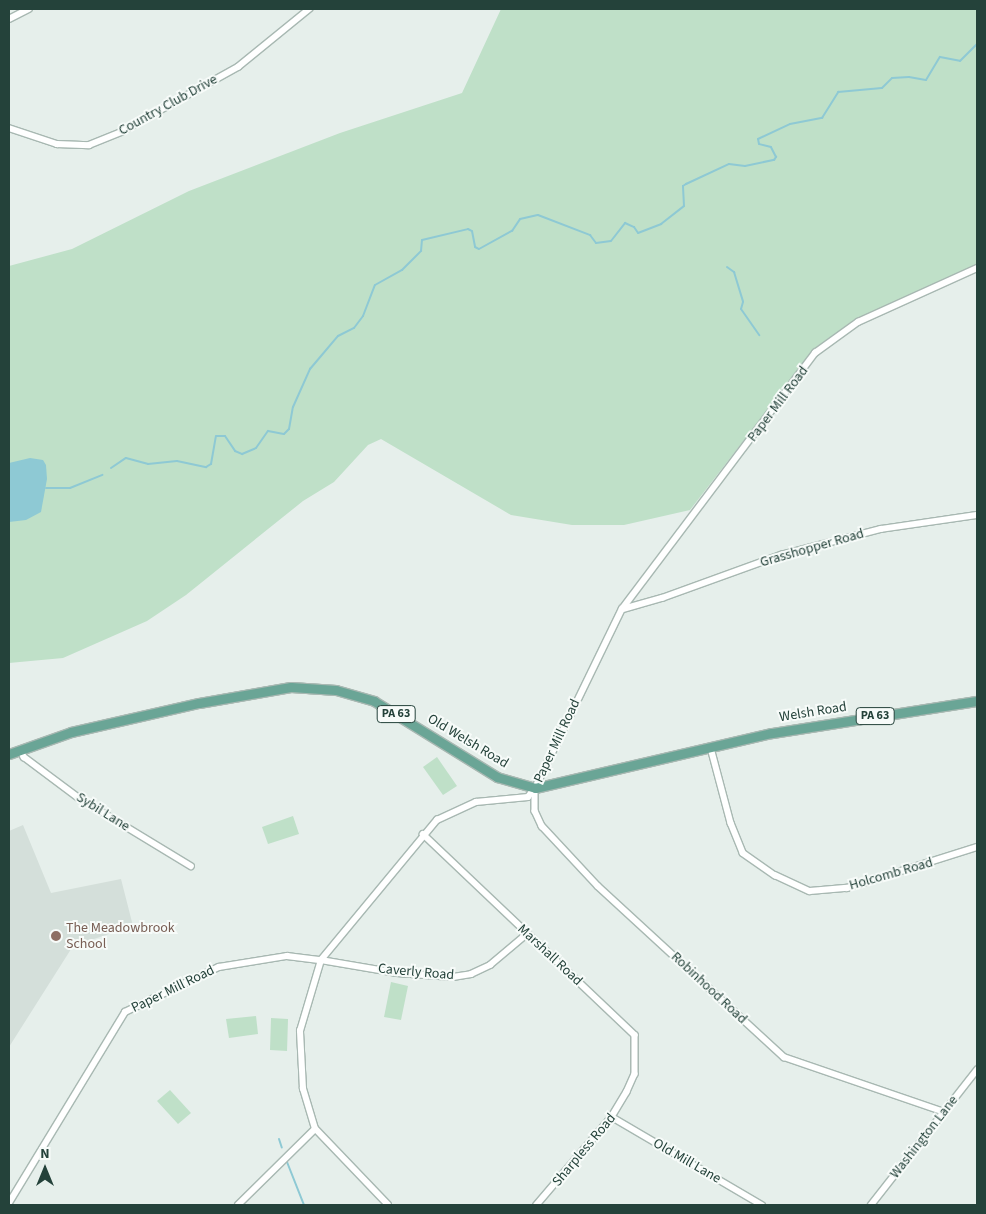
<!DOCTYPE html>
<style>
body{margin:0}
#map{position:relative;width:986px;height:1214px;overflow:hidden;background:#e6efeb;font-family:"Source Sans 3",sans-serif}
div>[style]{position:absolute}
.built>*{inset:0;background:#d4dfda}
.green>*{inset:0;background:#bfe0c8}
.water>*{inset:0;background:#8ec9d4}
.stream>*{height:2px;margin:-1px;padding:0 1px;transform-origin:1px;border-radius:1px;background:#8ec9d4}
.roads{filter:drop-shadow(1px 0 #a8b8b2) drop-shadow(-1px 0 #a8b8b2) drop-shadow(0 1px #a8b8b2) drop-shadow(0 -1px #a8b8b2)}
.minor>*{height:5.5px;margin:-2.75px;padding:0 2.75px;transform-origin:2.75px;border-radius:2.75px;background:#fff}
.primary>*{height:9px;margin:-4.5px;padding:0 4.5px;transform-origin:4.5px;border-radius:4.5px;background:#6aa596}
.dots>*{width:14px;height:14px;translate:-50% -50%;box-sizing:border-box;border:2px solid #f7fbf9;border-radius:50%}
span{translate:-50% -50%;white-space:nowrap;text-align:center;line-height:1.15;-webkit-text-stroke:4px #f7fbf9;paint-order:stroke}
.shield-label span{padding:1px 4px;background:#f7fbf9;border:1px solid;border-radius:4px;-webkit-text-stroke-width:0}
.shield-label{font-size:12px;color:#24423a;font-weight:700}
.street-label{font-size:14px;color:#24423a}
.education-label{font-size:14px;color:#785e54}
.left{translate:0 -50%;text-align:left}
.frame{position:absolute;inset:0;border:10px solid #24423a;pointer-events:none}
.north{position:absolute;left:20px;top:1144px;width:50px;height:50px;-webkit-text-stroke:4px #f7fbf9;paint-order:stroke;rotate:0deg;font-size:14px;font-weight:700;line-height:20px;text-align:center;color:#24423a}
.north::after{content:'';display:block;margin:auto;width:18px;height:22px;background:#24423a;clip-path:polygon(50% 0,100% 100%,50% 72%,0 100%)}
</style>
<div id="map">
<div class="built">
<i style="clip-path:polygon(23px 825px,51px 893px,121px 879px,133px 926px,73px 946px,9px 1047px,9px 831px)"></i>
</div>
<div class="green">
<i style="clip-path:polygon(501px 9px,977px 9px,977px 264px,856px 320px,812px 352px,690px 510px,624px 525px,572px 525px,511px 515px,381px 439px,368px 445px,334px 482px,303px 501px,186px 595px,147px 621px,63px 658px,9px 663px,9px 266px,72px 249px,189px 191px,340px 133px,462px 93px)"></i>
<i style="clip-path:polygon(437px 757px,457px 786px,443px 795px,423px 767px)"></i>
<i style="clip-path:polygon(293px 816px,299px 834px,268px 844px,262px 827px)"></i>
<i style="clip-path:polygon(391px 982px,408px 986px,401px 1020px,384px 1017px)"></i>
<i style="clip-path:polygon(256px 1016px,258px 1034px,229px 1038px,226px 1019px)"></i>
<i style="clip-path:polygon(271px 1018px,288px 1019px,287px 1051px,270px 1050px)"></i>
<i style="clip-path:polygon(170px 1090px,191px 1113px,178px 1124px,157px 1101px)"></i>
</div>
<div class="water">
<i style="clip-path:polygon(30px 458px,43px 460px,46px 465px,47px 479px,41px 512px,26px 520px,9px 522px,9px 463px)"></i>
</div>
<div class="stream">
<i style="left:727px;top:267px;width:9px;rotate:36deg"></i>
<i style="left:734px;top:272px;width:31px;rotate:73deg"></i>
<i style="left:743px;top:302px;width:7px;rotate:106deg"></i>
<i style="left:741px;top:309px;width:32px;rotate:55deg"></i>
<i style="left:111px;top:468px;width:18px;rotate:-34deg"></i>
<i style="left:126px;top:458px;width:23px;rotate:15deg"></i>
<i style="left:148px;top:464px;width:29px;rotate:-6deg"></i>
<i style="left:177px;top:461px;width:30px;rotate:12deg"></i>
<i style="left:206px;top:467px;width:6px;rotate:-31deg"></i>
<i style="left:211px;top:464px;width:28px;rotate:-80deg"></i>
<i style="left:216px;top:436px;width:9px"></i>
<i style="left:225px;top:436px;width:18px;rotate:56deg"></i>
<i style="left:235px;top:451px;width:8px;rotate:23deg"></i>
<i style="left:242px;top:454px;width:15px;rotate:-23deg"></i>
<i style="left:256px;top:448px;width:21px;rotate:-55deg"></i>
<i style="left:268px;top:431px;width:16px;rotate:11deg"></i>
<i style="left:284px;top:434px;width:7px;rotate:-45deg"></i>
<i style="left:289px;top:429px;width:22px;rotate:-80deg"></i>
<i style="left:293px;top:407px;width:42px;rotate:-65.9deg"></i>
<i style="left:310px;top:369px;width:43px;rotate:-49.7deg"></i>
<i style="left:338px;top:336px;width:18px;rotate:-27deg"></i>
<i style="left:354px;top:328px;width:15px;rotate:-53deg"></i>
<i style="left:363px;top:316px;width:33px;rotate:-69deg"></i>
<i style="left:375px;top:285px;width:31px;rotate:-29deg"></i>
<i style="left:402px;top:270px;width:27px;rotate:-45deg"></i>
<i style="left:421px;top:251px;width:11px;rotate:-85deg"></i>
<i style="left:422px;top:240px;width:47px;rotate:-13.4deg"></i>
<i style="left:468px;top:229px;width:4px;rotate:27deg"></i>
<i style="left:472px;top:231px;width:16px;rotate:79deg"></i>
<i style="left:475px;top:247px;width:4px;rotate:27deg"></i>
<i style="left:479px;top:249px;width:38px;rotate:-29deg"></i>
<i style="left:512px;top:231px;width:14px;rotate:-56deg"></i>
<i style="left:520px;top:219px;width:18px;rotate:-13deg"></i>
<i style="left:538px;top:215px;width:56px;rotate:21deg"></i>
<i style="left:590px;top:235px;width:10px;rotate:53deg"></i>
<i style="left:596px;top:243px;width:15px;rotate:-8deg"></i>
<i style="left:611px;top:241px;width:23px;rotate:-52deg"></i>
<i style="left:625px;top:223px;width:10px;rotate:24deg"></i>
<i style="left:634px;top:227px;width:7px;rotate:56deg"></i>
<i style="left:638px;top:233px;width:25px;rotate:-21deg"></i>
<i style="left:661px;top:224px;width:29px;rotate:-38deg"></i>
<i style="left:684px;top:206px;width:20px;rotate:-93deg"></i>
<i style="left:683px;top:186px;width:4px;rotate:-34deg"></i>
<i style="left:686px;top:184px;width:47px;rotate:-24.9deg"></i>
<i style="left:729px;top:164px;width:16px;rotate:7deg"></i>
<i style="left:745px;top:166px;width:30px;rotate:-12deg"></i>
<i style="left:774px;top:160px;width:4px;rotate:-56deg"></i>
<i style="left:776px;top:157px;width:11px;rotate:-117deg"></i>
<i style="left:771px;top:147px;width:12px;rotate:-166deg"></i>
<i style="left:759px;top:144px;width:5px;rotate:-101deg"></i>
<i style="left:758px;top:139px;width:35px;rotate:-25deg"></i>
<i style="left:790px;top:124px;width:33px;rotate:-11deg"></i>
<i style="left:822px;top:118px;width:31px;rotate:-58deg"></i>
<i style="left:838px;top:92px;width:44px;rotate:-5.2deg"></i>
<i style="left:882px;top:88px;width:14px;rotate:-45deg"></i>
<i style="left:892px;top:78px;width:17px;rotate:-3deg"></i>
<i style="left:909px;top:77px;width:17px;rotate:10deg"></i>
<i style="left:926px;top:80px;width:27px;rotate:-59deg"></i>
<i style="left:940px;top:57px;width:20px;rotate:11deg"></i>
<i style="left:960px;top:61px;width:24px;rotate:-45deg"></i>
<i style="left:46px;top:488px;width:24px"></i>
<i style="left:70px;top:488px;width:35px;rotate:-22deg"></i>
<i style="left:279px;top:1139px;width:9px;rotate:72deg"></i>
<i style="left:287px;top:1162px;width:46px;rotate:68.4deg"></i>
</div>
<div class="roads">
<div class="minor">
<i style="left:9px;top:19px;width:22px;rotate:-27deg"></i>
<i style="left:9px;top:128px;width:51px;rotate:18.4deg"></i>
<i style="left:57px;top:144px;width:32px;rotate:2deg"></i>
<i style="left:89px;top:145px;width:35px;rotate:-22deg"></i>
<i style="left:121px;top:132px;width:134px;rotate:-29.1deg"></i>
<i style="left:238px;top:67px;width:92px;rotate:-39.2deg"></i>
<i style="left:623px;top:609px;width:41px;rotate:-15.8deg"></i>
<i style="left:662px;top:598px;width:127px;rotate:-19.9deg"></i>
<i style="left:781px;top:555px;width:103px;rotate:-14.6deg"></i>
<i style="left:881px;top:529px;width:97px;rotate:-8.3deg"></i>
<i style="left:711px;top:748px;width:78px;rotate:75.1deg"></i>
<i style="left:731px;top:823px;width:32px;rotate:68deg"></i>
<i style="left:743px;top:853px;width:39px;rotate:35deg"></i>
<i style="left:775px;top:875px;width:38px;rotate:25deg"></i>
<i style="left:810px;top:891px;width:37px;rotate:-5deg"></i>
<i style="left:847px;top:888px;width:136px;rotate:-17.5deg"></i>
<i style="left:21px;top:750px;width:8px;rotate:67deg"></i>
<i style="left:24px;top:757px;width:69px;rotate:36.7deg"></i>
<i style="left:79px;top:798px;width:131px;rotate:31.3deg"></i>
<i style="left:535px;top:788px;width:23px;rotate:90deg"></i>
<i style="left:535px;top:811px;width:17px;rotate:65deg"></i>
<i style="left:542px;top:826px;width:82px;rotate:47deg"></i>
<i style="left:598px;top:886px;width:253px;rotate:42.6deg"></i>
<i style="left:784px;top:1057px;width:170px;rotate:18.9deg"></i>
<i style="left:423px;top:834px;width:292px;rotate:43.5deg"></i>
<i style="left:635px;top:1035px;width:39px;rotate:90deg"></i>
<i style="left:635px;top:1074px;width:20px;rotate:114deg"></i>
<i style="left:627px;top:1092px;width:29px;rotate:121deg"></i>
<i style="left:612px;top:1117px;width:116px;rotate:130.4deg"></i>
<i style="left:612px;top:1117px;width:174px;rotate:30.4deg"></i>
<i style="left:9px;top:1203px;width:223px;rotate:-58.7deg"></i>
<i style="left:125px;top:1012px;width:104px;rotate:-25.6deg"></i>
<i style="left:219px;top:967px;width:69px;rotate:-9.2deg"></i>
<i style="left:287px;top:956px;width:34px;rotate:7deg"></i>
<i style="left:321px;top:960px;width:182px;rotate:-50.4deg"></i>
<i style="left:437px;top:820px;width:43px;rotate:-24.8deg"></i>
<i style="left:476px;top:802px;width:52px;rotate:-5.5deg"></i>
<i style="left:528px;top:797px;width:11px;rotate:-52deg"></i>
<i style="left:535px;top:788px;width:199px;rotate:-64.1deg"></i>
<i style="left:622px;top:609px;width:321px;rotate:-53deg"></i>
<i style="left:815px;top:353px;width:53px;rotate:-35.8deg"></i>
<i style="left:858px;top:322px;width:131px;rotate:-24.4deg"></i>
<i style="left:238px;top:1205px;width:108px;rotate:-44.6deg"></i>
<i style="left:388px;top:1205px;width:105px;rotate:-133.8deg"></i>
<i style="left:315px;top:1129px;width:42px;rotate:-106.7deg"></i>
<i style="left:303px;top:1089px;width:58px;rotate:-93deg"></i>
<i style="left:300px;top:1031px;width:74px;rotate:-73.5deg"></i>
<i style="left:321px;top:960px;width:77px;rotate:9.7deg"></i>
<i style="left:397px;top:973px;width:56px;rotate:4.1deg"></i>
<i style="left:453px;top:977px;width:18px;rotate:-9deg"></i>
<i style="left:471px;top:974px;width:21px;rotate:-25deg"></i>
<i style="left:490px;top:965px;width:48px;rotate:-40deg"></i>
<i style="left:871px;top:1205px;width:172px;rotate:-51.9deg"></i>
</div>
<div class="primary">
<i style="left:9px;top:754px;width:66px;rotate:-19.5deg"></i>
<i style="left:71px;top:732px;width:131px;rotate:-12.8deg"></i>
<i style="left:199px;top:703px;width:93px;rotate:-9.9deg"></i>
<i style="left:291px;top:687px;width:45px;rotate:3.8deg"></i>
<i style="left:336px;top:690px;width:40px;rotate:16deg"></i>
<i style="left:374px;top:701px;width:145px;rotate:31.7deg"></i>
<i style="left:497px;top:777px;width:40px;rotate:16deg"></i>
<i style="left:535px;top:788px;width:243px;rotate:-13.1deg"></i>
<i style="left:772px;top:733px;width:207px;rotate:-8.9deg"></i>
</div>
</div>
<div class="dots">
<i style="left:56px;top:936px;background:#8d6e63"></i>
</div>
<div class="shield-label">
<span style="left:396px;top:714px">PA 63</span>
<span style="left:875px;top:716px">PA 63</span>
</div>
<div class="street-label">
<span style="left:168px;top:105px;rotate:-29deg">Country Club Drive</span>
<span style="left:778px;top:404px;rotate:-53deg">Paper Mill Road</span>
<span style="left:812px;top:548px;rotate:-16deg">Grasshopper Road</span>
<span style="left:813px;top:712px;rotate:-9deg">Welsh Road</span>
<span style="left:468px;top:741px;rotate:31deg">Old Welsh Road</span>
<span style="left:557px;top:741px;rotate:-65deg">Paper Mill Road</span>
<span style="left:103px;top:812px;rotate:32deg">Sybil Lane</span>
<span style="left:891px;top:874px;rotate:-16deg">Holcomb Road</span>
<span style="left:550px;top:955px;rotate:43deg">Marshall Road</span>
<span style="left:416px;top:972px;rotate:5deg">Caverly Road</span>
<span style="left:709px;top:988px;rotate:43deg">Robinhood Road</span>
<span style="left:173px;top:989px;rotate:-26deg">Paper Mill Road</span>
<span style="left:924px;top:1137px;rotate:-52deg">Washington Lane</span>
<span style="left:584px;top:1150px;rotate:-50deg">Sharpless Road</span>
<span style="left:687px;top:1161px;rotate:30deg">Old Mill Lane</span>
</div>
<div class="education-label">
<span class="left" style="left:66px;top:936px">The Meadowbrook<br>School</span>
</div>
<div class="frame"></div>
<div class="north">N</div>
</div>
